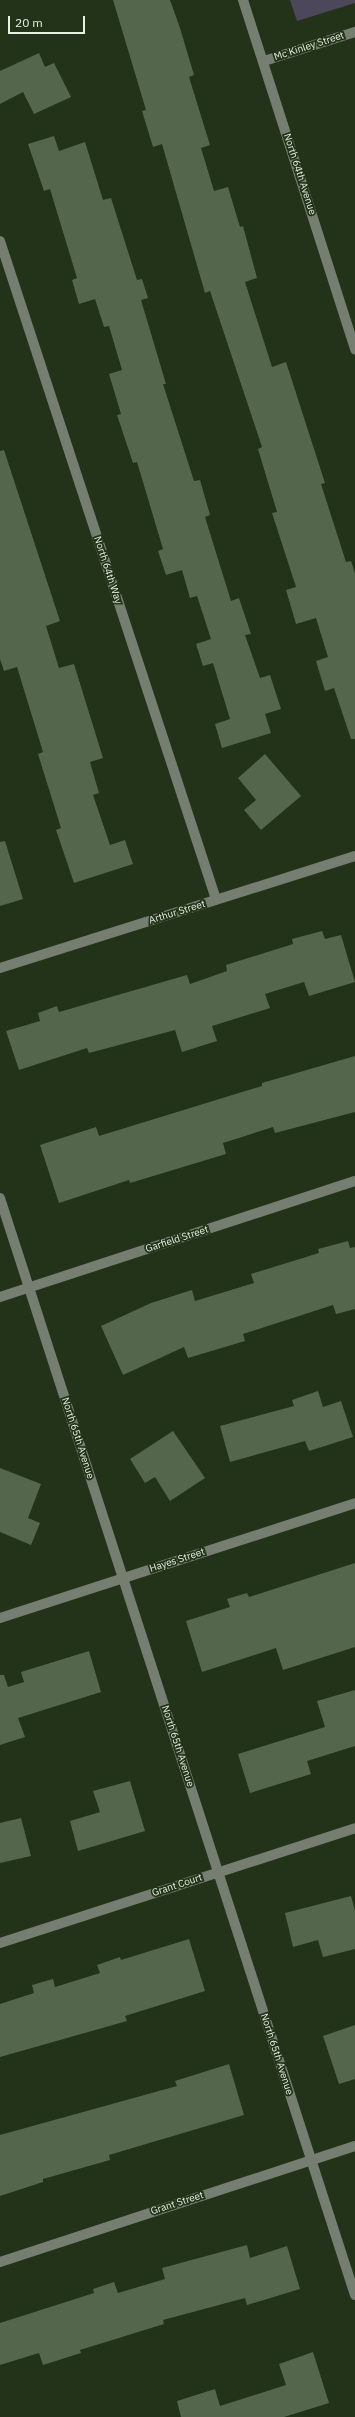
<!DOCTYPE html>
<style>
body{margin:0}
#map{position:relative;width:355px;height:2417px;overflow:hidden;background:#23331a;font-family:"IBM Plex Sans",sans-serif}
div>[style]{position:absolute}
.green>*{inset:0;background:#4d475b}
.building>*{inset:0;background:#54664b}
.minor>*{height:10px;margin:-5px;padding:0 5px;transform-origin:5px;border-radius:5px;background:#767e72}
span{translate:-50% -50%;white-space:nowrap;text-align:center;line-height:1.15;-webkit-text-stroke:3.5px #23331a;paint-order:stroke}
.street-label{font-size:10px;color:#e7f1e1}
.scale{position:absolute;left:8px;top:16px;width:77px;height:18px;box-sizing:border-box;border:2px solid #e7f1e1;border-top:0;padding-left:5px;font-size:12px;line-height:14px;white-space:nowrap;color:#e7f1e1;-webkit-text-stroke:3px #23331a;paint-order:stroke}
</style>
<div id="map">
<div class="green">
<i style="clip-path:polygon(290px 0,355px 0,355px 3px,297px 21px)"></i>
</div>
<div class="building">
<i style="clip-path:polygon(113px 0,170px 0,180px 28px,194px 75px,189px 77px,210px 145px,201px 148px,214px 191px,228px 187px,240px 227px,243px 226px,257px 278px,245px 282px,272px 367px,286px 362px,325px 483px,321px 484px,346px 562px,351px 561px,355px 573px,355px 739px,351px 739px,334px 688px,325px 691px,316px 661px,328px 657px,316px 618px,296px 624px,286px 590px,296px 587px,272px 513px,277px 512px,258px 449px,262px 447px,210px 291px,205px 293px,162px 144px,153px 147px,142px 111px,146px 110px)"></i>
<i style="clip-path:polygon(39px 53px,45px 67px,54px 63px,71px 97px,34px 114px,23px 92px,0 104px,0 71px)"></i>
<i style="clip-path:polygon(54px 136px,59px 151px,85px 142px,103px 200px,111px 198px,137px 280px,142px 279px,148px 298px,141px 300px,166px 384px,163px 384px,194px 481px,200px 480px,210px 515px,205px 517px,231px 601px,239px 598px,251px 634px,245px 635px,260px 678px,270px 675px,281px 709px,265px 714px,271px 733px,222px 748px,215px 724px,230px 719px,213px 663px,203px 666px,196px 644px,211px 639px,197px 596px,190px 598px,182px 570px,166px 575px,158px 551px,163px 549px,137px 462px,133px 463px,117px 415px,121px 414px,109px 374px,122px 370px,109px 326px,104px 327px,95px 299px,79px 304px,72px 280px,77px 278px,50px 189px,44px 191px,28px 144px)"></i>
<i style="clip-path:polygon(4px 450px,60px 621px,46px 626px,59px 668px,74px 664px,103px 758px,90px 762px,99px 793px,93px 795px,110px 845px,125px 840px,133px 864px,74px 883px,56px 830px,61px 828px,38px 754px,43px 752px,17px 667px,4px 671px,0 659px,0 451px)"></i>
<i style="clip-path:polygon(265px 754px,301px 796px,261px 830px,244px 810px,256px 800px,238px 778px)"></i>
<i style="clip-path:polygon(5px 841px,23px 899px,0 906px,0 842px)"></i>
<i style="clip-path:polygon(322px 931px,325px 939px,341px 935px,355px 982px,309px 996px,304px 982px,265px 994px,270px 1008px,212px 1026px,217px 1041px,182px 1052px,175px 1030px,89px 1053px,87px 1048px,19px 1070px,6px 1031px,40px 1021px,38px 1013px,57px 1006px,59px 1012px,187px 975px,190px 984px,227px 971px,226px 965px,293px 944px,292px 939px)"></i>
<i style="clip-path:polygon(355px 1056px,355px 1112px,275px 1133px,273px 1127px,223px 1143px,226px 1154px,130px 1183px,129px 1180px,59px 1203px,40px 1145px,96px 1127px,99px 1136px,262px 1086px,262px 1083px)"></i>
<i style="clip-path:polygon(348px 1241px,350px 1248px,355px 1247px,355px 1309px,336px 1314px,333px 1305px,243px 1334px,245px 1341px,188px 1358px,184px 1347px,123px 1375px,101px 1326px,151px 1303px,192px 1290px,195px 1301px,254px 1283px,251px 1274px,319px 1253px,318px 1249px)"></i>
<i style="clip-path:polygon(318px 1391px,323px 1407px,341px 1401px,353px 1437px,309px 1451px,305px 1441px,230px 1462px,220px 1426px,294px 1406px,292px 1400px)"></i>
<i style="clip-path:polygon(173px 1431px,205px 1478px,170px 1501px,155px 1477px,145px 1483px,130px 1459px)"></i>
<i style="clip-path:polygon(0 1468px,41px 1484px,28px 1518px,40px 1523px,31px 1545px,0 1532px)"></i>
<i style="clip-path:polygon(355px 1563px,355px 1647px,283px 1670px,276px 1648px,202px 1672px,186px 1621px,230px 1607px,227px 1599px,247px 1593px,249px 1597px)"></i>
<i style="clip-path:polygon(89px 1651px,101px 1692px,18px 1718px,25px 1737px,0 1745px,0 1675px,4px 1675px,8px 1687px,24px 1682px,21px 1672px)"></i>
<i style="clip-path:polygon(355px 1690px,355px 1746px,307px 1761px,311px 1774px,250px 1793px,238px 1754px,325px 1727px,317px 1701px)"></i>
<i style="clip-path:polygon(130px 1781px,145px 1831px,78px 1851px,70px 1821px,100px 1812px,93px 1791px)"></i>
<i style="clip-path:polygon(21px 1818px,31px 1856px,0 1863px,0 1823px)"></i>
<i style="clip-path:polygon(351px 1896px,355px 1911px,355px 1949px,323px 1957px,318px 1940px,293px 1947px,285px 1913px)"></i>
<i style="clip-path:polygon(189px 1939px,205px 1991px,125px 2016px,127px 2021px,0 2057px,0 2004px,34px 1993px,32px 1985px,53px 1979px,55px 1987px,100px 1973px,97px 1965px,120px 1957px,121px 1960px)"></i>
<i style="clip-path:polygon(355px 2025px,355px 2079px,339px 2084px,323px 2036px)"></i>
<i style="clip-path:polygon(229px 2064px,244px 2115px,109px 2155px,110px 2160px,43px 2179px,43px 2182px,0 2196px,0 2135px,177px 2086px,175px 2081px)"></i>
<i style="clip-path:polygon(247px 2245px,250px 2258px,287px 2246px,300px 2289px,247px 2305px,245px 2298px,163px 2320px,164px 2324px,80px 2350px,81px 2353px,43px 2365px,39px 2353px,0 2365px,0 2323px,94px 2293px,93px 2289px,114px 2282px,118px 2293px,165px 2279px,162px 2268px)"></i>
<i style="clip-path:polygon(313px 2352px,329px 2403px,284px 2417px,181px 2417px,177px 2401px,215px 2389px,220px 2406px,286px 2385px,279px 2364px)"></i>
</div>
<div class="minor">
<i style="left:243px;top:0;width:367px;rotate:72.2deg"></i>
<i style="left:264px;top:61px;width:96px;rotate:-17.7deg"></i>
<i style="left:0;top:241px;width:693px;rotate:71.83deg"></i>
<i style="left:0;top:968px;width:372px;rotate:-17.5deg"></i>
<i style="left:0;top:1198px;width:1153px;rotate:72.07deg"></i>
<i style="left:0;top:1297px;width:373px;rotate:-18.1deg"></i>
<i style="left:0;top:1618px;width:373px;rotate:-17.9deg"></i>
<i style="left:0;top:1943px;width:373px;rotate:-17.9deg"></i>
<i style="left:0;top:2262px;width:373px;rotate:-18.1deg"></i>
</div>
<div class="street-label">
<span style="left:309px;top:46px;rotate:-18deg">Mc Kinley Street</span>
<span style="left:300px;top:174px;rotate:72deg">North 64th Avenue</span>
<span style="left:108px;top:570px;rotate:72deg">North 64th Way</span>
<span style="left:177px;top:912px;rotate:-17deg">Arthur Street</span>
<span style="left:177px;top:1239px;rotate:-18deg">Garfield Street</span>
<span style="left:78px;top:1438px;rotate:72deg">North 65th Avenue</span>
<span style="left:177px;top:1560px;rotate:-18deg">Hayes Street</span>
<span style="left:178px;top:1746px;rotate:72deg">North 65th Avenue</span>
<span style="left:177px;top:1885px;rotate:-18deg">Grant Court</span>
<span style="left:277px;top:2054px;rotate:72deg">North 65th Avenue</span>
<span style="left:177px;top:2203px;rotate:-18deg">Grant Street</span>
</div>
<div class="scale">20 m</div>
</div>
